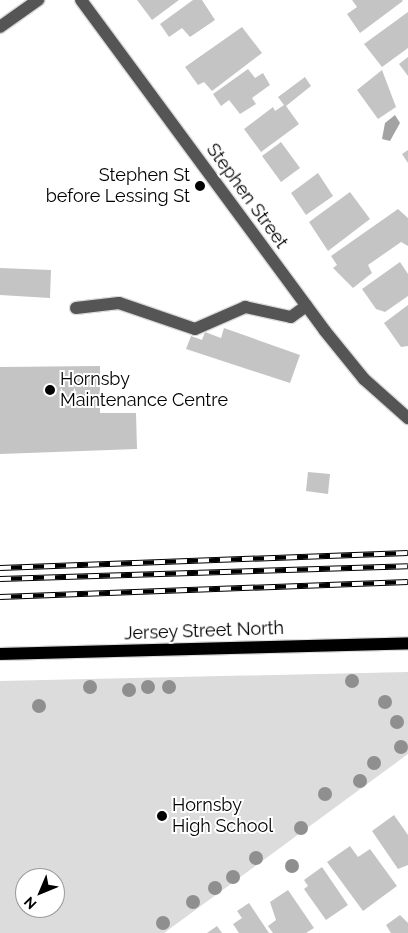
<!DOCTYPE html>
<style>
body{margin:0}
#map{position:relative;width:408px;height:933px;overflow:hidden;background:#fff;font-family:Raleway,sans-serif}
div>[style]{position:absolute}
.green>*{inset:0;background:#dcdcdc}
.water>*{inset:0;background:#a3a3a3}
.building>*{inset:0;background:#c4c4c4}
.roads{filter:drop-shadow(1px 0 #dbdbdb) drop-shadow(-1px 0 #dbdbdb) drop-shadow(0 1px #dbdbdb) drop-shadow(0 -1px #dbdbdb)}
.minor>*{height:12px;margin:-6px;padding:0 6px;transform-origin:6px;border-radius:6px;background:#555}
.major>*{height:12px;margin:-6px;padding:0 6px;transform-origin:6px;border-radius:6px;background:#000}
.rail>*{height:5.5px;margin-top:-2.75px;transform-origin:0;background:repeating-linear-gradient(90deg,#fff 0 11px,#000 0 22px);box-sizing:border-box;border-block:1px solid #000}
.trees>*{width:14px;height:14px;margin:-7px;border-radius:50%;background:#8f8f8f}
.dots>*{width:14px;height:14px;translate:-50% -50%;box-sizing:border-box;border:2px solid #fff;border-radius:50%}
span{translate:-50% -50%;white-space:nowrap;text-align:center;line-height:1.15;-webkit-text-stroke:4px #fff;paint-order:stroke}
.poi-label{font-size:18px;color:#000}
.right{translate:-100% -50%;text-align:right}
.left{translate:0 -50%;text-align:left}
.street-label{font-size:18px;color:#000}
.north{position:absolute;left:15px;top:868px;width:50px;height:50px;box-sizing:border-box;background:#fff;border:1px solid #999;border-radius:50%;rotate:225deg;font-size:14px;font-weight:700;line-height:20px;text-align:center;color:#000}
.north::after{content:'';display:block;margin:auto;width:18px;height:22px;background:#000;clip-path:polygon(50% 0,100% 100%,50% 72%,0 100%)}
</style>
<div id="map">
<div class="green">
<i style="clip-path:polygon(evenodd,408px 672px,408px 754px,164px 933px,0 933px,0 681px,408px 672px,25px 878px,55px 878px,55px 908px,25px 908px,25px 878px)"></i>
</div>
<div class="water">
<i style="clip-path:polygon(395px 115px,400px 123px,390px 141px,382px 139px,385px 123px)"></i>
</div>
<div class="building">
<i style="clip-path:polygon(137px 0,179px 0,152px 20px)"></i>
<i style="clip-path:polygon(193px 0,202px 0,215px 20px,190px 37px,182px 28px,169px 37px,160px 24px)"></i>
<i style="clip-path:polygon(352px 0,402px 0,403px 1px,360px 33px,347px 14px,357px 7px)"></i>
<i style="clip-path:polygon(408px 12px,408px 48px,382px 67px,364px 44px)"></i>
<i style="clip-path:polygon(242px 27px,262px 53px,212px 91px,204px 82px,198px 85px,185px 67px)"></i>
<i style="clip-path:polygon(408px 57px,408px 76px,399px 64px)"></i>
<i style="clip-path:polygon(248px 69px,255px 78px,263px 73px,270px 85px,252px 98px,256px 104px,240px 114px,229px 100px,221px 106px,213px 94px)"></i>
<i style="clip-path:polygon(382px 70px,396px 107px,378px 119px,357px 90px)"></i>
<i style="clip-path:polygon(305px 77px,311px 86px,286px 106px,299px 124px,261px 152px,244px 129px,273px 107px,275px 111px,284px 105px,278px 97px)"></i>
<i style="clip-path:polygon(281px 142px,300px 168px,281px 182px,262px 156px)"></i>
<i style="clip-path:polygon(408px 150px,408px 163px,402px 154px)"></i>
<i style="clip-path:polygon(318px 173px,333px 196px,306px 215px,291px 193px)"></i>
<i style="clip-path:polygon(350px 192px,370px 219px,328px 251px,309px 222px)"></i>
<i style="clip-path:polygon(398px 209px,408px 218px,408px 246px,401px 242px,368px 265px,372px 273px,353px 288px,333px 268px,337px 265px,331px 256px)"></i>
<i style="clip-path:polygon(400px 262px,408px 274px,408px 296px,385px 312px,376px 309px,362px 289px)"></i>
<i style="clip-path:polygon(0 268px,51px 270px,50px 298px,0 295px)"></i>
<i style="clip-path:polygon(408px 305px,408px 346px,401px 347px,384px 323px)"></i>
<i style="clip-path:polygon(224px 328px,300px 355px,290px 383px,186px 349px,191px 336px,202px 340px,205px 332px,221px 338px)"></i>
<i style="clip-path:polygon(100px 366px,100px 413px,136px 413px,137px 449px,0 454px,0 367px)"></i>
<i style="clip-path:polygon(308px 472px,330px 474px,328px 494px,306px 491px)"></i>
<i style="clip-path:polygon(394px 815px,408px 835px,408px 865px,398px 869px,372px 831px)"></i>
<i style="clip-path:polygon(350px 846px,358px 857px,370px 849px,397px 886px,363px 911px,327px 862px)"></i>
<i style="clip-path:polygon(322px 867px,348px 905px,326px 920px,304px 889px,308px 886px,304px 880px)"></i>
<i style="clip-path:polygon(288px 890px,314px 928px,306px 933px,273px 933px,268px 926px,276px 920px,270px 902px)"></i>
<i style="clip-path:polygon(249px 903px,269px 933px,239px 933px,233px 924px,242px 918px,237px 911px)"></i>
<i style="clip-path:polygon(400px 915px,408px 923px,408px 933px,391px 933px,386px 925px)"></i>
<i style="clip-path:polygon(217px 926px,222px 933px,207px 933px)"></i>
</div>
<div class="roads">
<div class="minor">
<i style="left:81px;top:0;width:411px;rotate:53.6deg"></i>
<i style="left:325px;top:331px;width:62px;rotate:50.9deg"></i>
<i style="left:364px;top:379px;width:59px;rotate:41.6deg"></i>
<i style="left:0;top:27px;width:47px;rotate:-35.4deg"></i>
<i style="left:76px;top:308px;width:43px;rotate:-6.6deg"></i>
<i style="left:119px;top:303px;width:80px;rotate:18.9deg"></i>
<i style="left:195px;top:329px;width:55px;rotate:-23.7deg"></i>
<i style="left:245px;top:307px;width:47px;rotate:12.3deg"></i>
<i style="left:291px;top:317px;width:19px;rotate:-36deg"></i>
</div>
<div class="major">
<i style="left:0;top:654px;width:408px;rotate:-1.5deg"></i>
</div>
</div>
<div class="rail">
<i style="left:0;top:568px;width:408px;rotate:-2.1deg"></i>
<i style="left:0;top:579px;width:408px;rotate:-1.8deg"></i>
<i style="left:0;top:597px;width:408px;rotate:-2.1deg"></i>
</div>
<div class="trees">
<i style="left:352px;top:681px"></i>
<i style="left:90px;top:687px"></i>
<i style="left:148px;top:687px"></i>
<i style="left:169px;top:687px"></i>
<i style="left:129px;top:690px"></i>
<i style="left:385px;top:702px"></i>
<i style="left:39px;top:706px"></i>
<i style="left:397px;top:722px"></i>
<i style="left:401px;top:747px"></i>
<i style="left:374px;top:763px"></i>
<i style="left:360px;top:781px"></i>
<i style="left:325px;top:794px"></i>
<i style="left:301px;top:828px"></i>
<i style="left:256px;top:858px"></i>
<i style="left:292px;top:866px"></i>
<i style="left:233px;top:877px"></i>
<i style="left:215px;top:888px"></i>
<i style="left:193px;top:902px"></i>
<i style="left:163px;top:923px"></i>
</div>
<div class="dots">
<i style="left:200px;top:186px;background:#000"></i>
<i style="left:50px;top:390px;background:#000"></i>
<i style="left:162px;top:816px;background:#000"></i>
</div>
<div class="poi-label">
<span class="right" style="left:190px;top:186px">Stephen St<br>before Lessing St</span>
<span class="left" style="left:60px;top:390px">Hornsby<br>Maintenance Centre</span>
<span class="left" style="left:172px;top:816px">Hornsby<br>High School</span>
</div>
<div class="street-label">
<span style="left:247px;top:196px;rotate:54deg">Stephen Street</span>
<span style="left:204px;top:631px;rotate:-2deg">Jersey Street North</span>
</div>
<div class="north">N</div>
</div>
